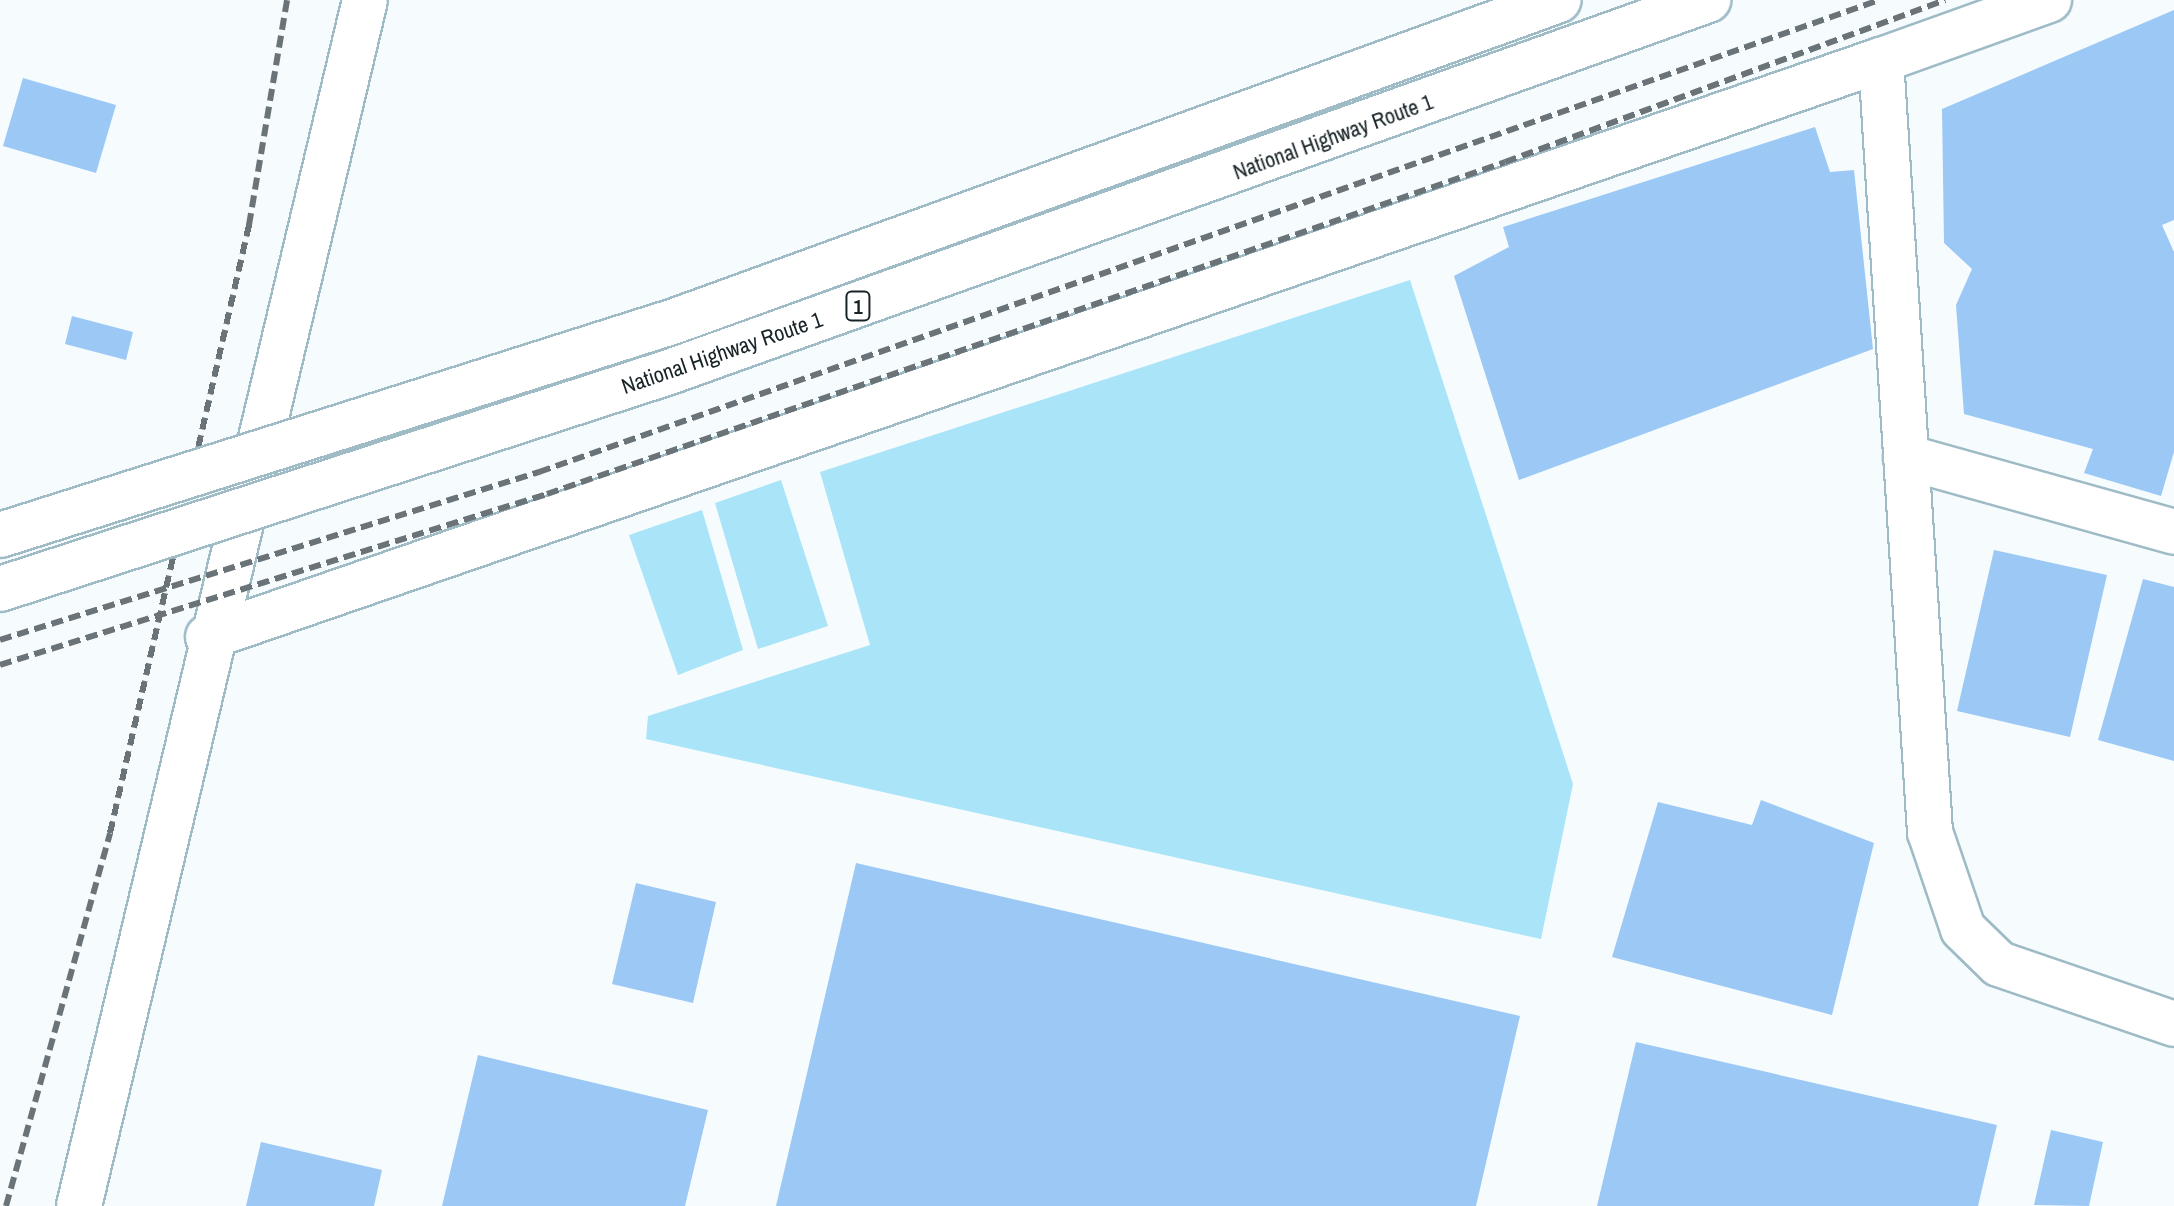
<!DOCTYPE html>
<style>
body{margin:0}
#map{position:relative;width:2174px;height:1206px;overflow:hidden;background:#f6fcfe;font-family:"Archivo Narrow",sans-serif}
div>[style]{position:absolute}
.green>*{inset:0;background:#a9e4f9}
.building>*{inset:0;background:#9bc8f5}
.roads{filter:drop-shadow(2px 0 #9ebbc6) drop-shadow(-2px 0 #9ebbc6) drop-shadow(0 2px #9ebbc6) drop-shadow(0 -2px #9ebbc6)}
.minor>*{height:44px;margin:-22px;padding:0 22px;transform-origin:22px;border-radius:22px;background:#fff}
.rail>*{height:6px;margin-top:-3px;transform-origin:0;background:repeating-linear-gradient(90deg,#6a7377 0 12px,transparent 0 18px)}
.bridges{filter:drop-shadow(2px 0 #9ebbc6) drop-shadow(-2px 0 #9ebbc6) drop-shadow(0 2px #9ebbc6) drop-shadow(0 -2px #9ebbc6)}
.highway-bridge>*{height:44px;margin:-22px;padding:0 22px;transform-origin:22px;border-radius:22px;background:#fff}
span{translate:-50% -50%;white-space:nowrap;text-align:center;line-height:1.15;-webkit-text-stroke:6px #fff;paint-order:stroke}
.shield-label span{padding:2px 6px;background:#fff;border:2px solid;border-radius:6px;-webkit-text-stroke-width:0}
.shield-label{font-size:20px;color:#182327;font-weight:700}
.street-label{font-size:22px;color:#182327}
</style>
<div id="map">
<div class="green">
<i style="clip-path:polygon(1410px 280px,1573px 784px,1541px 939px,646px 739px,648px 716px,870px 645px,820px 472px)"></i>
<i style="clip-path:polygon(781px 480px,828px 626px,758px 649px,715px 503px)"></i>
<i style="clip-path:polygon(702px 510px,743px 650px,678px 675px,629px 535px)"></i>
</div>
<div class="building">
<i style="clip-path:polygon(2174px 10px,2174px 220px,2162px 225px,2174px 252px,2174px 452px,2161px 496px,2084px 473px,2093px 449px,1964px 414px,1956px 305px,1972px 269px,1944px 243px,1942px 109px)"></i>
<i style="clip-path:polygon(23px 78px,116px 105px,96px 173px,3px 146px)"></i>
<i style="clip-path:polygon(1815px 127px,1830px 172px,1854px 170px,1873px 349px,1519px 480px,1454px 276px,1509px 247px,1503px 227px)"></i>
<i style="clip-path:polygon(72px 316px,133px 332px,126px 360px,65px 344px)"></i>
<i style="clip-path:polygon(1994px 550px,2107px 575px,2070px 737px,1957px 711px)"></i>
<i style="clip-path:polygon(2143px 579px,2174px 587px,2174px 761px,2098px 740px)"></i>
<i style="clip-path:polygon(1761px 800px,1874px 843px,1832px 1015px,1612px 957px,1658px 802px,1752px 825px)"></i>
<i style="clip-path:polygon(856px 863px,1520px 1016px,1476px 1206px,776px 1206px)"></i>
<i style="clip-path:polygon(636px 883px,716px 902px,693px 1003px,612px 984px)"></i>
<i style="clip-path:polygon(1636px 1042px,1997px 1125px,1978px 1206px,1597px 1206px)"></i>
<i style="clip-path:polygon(478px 1055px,708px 1110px,685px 1206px,442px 1206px)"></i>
<i style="clip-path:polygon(2051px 1130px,2103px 1142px,2089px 1206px,2034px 1205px)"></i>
<i style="clip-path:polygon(261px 1142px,382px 1170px,374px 1206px,246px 1206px)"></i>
</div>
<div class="roads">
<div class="minor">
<i style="left:2049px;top:0;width:178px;rotate:160.3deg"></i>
<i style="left:1881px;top:60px;width:774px;rotate:86.37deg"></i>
<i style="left:1930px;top:832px;width:102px;rotate:71.2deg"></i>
<i style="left:1963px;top:929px;width:50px;rotate:44.2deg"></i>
<i style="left:1999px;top:964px;width:185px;rotate:18.9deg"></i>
<i style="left:1906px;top:457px;width:278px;rotate:15.6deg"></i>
<i style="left:208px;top:637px;width:1770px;rotate:-19.03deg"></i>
<i style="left:79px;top:1206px;width:1239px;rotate:-76.66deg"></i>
</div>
</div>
<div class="rail">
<i style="left:0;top:640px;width:565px;rotate:-17.31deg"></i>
<i style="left:539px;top:472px;width:1421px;rotate:-19.4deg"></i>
<i style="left:0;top:665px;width:573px;rotate:-17.36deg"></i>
<i style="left:547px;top:494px;width:1014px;rotate:-19.11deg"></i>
<i style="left:1505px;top:162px;width:469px;rotate:-20.2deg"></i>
<i style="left:6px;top:1206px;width:387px;rotate:-74.4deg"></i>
<i style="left:110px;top:833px;width:624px;rotate:-77.12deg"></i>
<i style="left:249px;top:225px;width:228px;rotate:-80.4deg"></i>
</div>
<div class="bridges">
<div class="highway-bridge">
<i style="left:0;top:535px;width:708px;rotate:-17.59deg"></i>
<i style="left:675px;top:321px;width:940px;rotate:-19.96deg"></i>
<i style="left:0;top:589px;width:703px;rotate:-17.97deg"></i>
<i style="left:669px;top:372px;width:1104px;rotate:-19.7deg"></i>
</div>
</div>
<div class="shield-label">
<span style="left:858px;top:306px">1</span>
</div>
<div class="street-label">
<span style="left:1333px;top:137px;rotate:-20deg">National Highway Route 1</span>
<span style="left:722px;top:353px;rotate:-19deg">National Highway Route 1</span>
</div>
</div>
